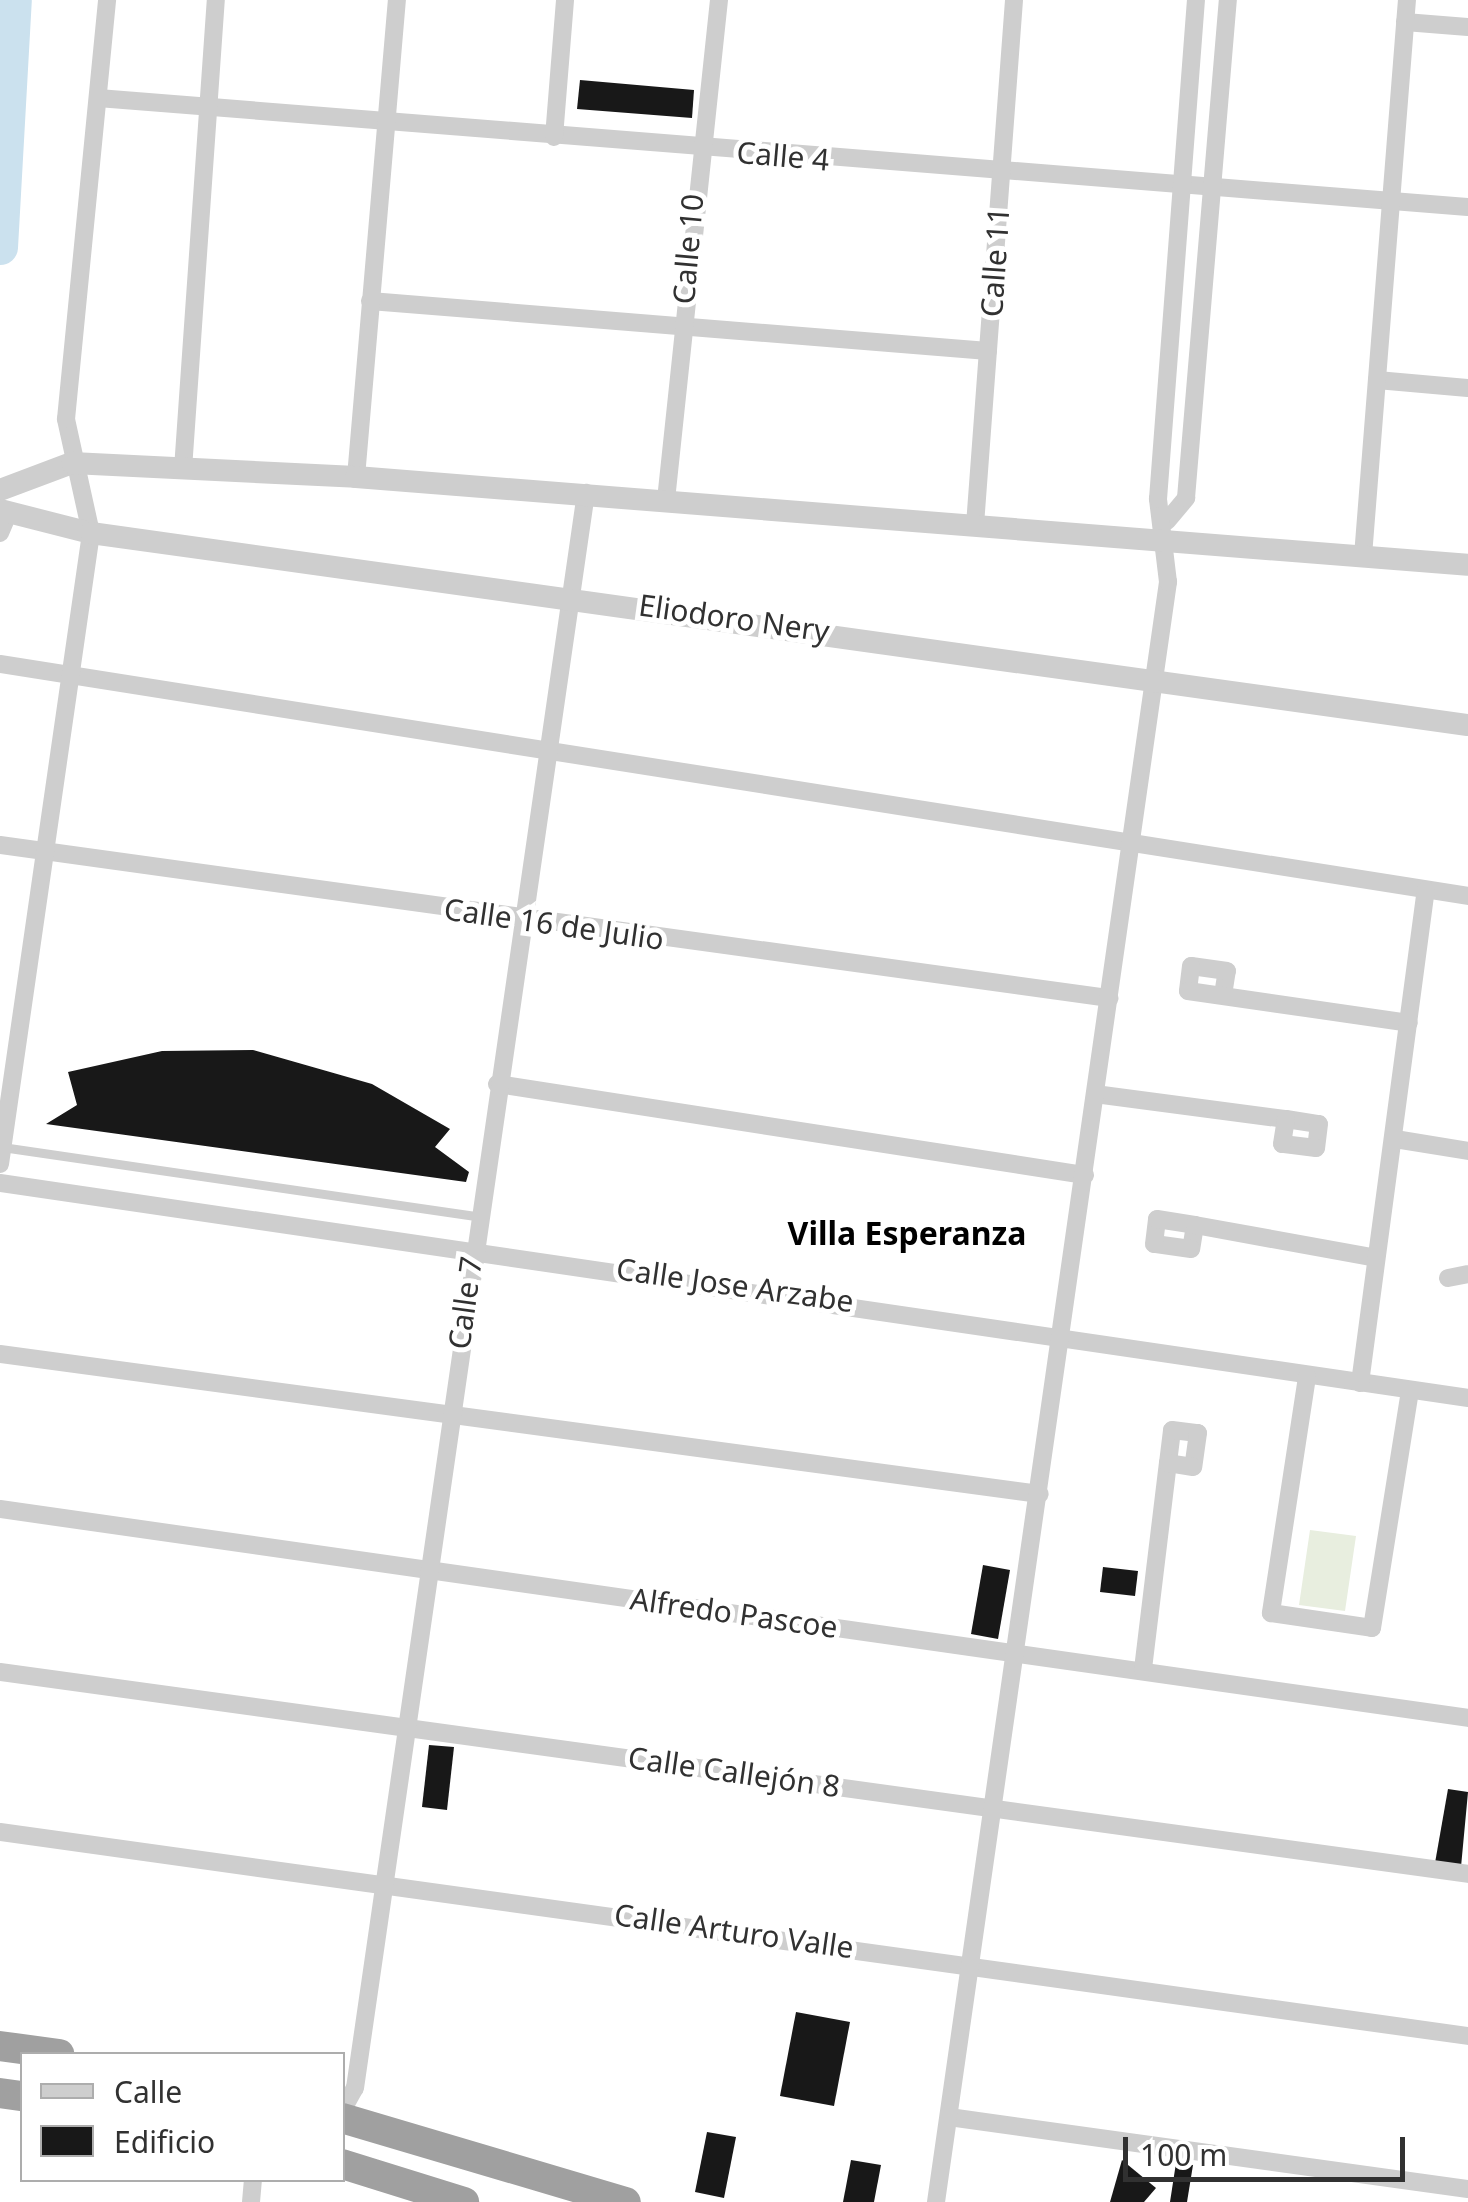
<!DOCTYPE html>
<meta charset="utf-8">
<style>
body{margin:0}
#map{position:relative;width:1468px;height:2202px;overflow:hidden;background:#fff;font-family:"Noto Sans",sans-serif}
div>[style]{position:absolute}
.green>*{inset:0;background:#e8eedf}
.river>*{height:35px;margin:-17.5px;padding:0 17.5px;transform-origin:17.5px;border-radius:17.5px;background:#cbe1ee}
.building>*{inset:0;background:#181818}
.service>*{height:9px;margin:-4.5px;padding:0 4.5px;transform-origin:4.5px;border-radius:4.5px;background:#cecece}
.minor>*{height:18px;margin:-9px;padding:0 9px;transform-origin:9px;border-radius:9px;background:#cecece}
.tertiary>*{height:22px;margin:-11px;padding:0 11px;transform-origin:11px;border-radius:11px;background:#cecece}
.trunk>*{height:30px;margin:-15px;padding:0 15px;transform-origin:15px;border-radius:15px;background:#a0a0a0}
span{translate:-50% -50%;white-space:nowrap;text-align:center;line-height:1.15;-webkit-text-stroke:10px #fff;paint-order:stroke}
.street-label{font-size:30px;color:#313131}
.neighbourhood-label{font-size:32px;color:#000;font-weight:700}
.legend{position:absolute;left:20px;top:2052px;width:325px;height:130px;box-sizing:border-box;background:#fff;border:2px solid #adadad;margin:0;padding:12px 18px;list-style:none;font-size:30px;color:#313131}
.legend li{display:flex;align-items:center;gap:20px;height:50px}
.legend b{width:50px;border:2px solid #adadad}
.scale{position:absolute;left:1123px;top:2137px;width:282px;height:45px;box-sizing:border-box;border:5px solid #313131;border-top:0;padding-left:12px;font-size:30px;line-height:35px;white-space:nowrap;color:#313131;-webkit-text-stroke:8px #fff;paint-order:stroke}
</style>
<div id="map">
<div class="green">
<i style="clip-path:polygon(1310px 1530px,1356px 1536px,1345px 1611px,1299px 1605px)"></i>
</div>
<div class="river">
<i style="left:0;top:247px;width:247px;rotate:-86.8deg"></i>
</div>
<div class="building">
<i style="clip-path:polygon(580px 80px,694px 90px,692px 118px,577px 109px)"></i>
<i style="clip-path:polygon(253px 1050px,372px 1084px,450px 1129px,435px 1147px,469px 1172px,466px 1182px,46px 1124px,77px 1105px,68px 1072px,162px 1051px)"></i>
<i style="clip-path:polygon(983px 1565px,1010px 1570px,998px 1639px,971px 1634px)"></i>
<i style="clip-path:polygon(1103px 1567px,1138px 1571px,1135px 1596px,1100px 1592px)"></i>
<i style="clip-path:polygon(429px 1745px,454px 1747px,447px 1810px,422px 1807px)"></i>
<i style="clip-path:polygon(1448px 1789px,1468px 1792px,1461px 1867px,1435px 1863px)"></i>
<i style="clip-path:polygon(796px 2012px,850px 2022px,834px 2106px,780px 2096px)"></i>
<i style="clip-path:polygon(707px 2132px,736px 2137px,724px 2198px,695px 2192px)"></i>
<i style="clip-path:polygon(851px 2160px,881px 2165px,874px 2202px,843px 2202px)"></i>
<i style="clip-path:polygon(1122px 2160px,1156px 2188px,1144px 2202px,1110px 2202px)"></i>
<i style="clip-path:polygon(1176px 2163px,1193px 2165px,1187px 2202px,1170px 2202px)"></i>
</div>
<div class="service">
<i style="left:2px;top:1147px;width:480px;rotate:8.3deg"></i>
</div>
<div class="minor">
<i style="left:1405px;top:22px;width:63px;rotate:4.5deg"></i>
<i style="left:98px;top:98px;width:1374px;rotate:4.55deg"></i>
<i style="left:554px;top:137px;width:137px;rotate:-85.4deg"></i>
<i style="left:370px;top:301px;width:620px;rotate:4.63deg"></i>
<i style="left:1377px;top:380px;width:91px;rotate:5deg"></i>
<i style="left:183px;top:469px;width:470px;rotate:-86deg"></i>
<i style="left:356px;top:477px;width:479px;rotate:-85.1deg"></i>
<i style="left:666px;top:500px;width:503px;rotate:-83.95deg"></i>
<i style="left:1167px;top:521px;width:30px;rotate:-50deg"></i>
<i style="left:1186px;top:498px;width:500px;rotate:-85.2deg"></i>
<i style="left:975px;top:525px;width:526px;rotate:-85.75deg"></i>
<i style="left:0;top:533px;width:23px;rotate:-67deg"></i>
<i style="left:1363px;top:556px;width:558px;rotate:-85.48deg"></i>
<i style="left:0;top:664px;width:1486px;rotate:8.98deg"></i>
<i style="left:0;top:845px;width:1120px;rotate:7.86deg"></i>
<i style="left:1223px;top:995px;width:24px;rotate:-81deg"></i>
<i style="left:1227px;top:971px;width:36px;rotate:-172deg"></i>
<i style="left:1191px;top:966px;width:25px;rotate:97deg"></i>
<i style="left:1188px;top:991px;width:223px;rotate:8.2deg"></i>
<i style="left:497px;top:1084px;width:595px;rotate:8.8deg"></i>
<i style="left:1095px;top:1094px;width:193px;rotate:7.5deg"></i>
<i style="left:1286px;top:1119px;width:33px;rotate:9deg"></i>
<i style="left:1319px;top:1124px;width:24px;rotate:97deg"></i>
<i style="left:1316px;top:1148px;width:34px;rotate:-173deg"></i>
<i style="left:1282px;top:1144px;width:25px;rotate:-81deg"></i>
<i style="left:1395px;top:1139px;width:74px;rotate:9.3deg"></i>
<i style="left:0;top:1164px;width:638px;rotate:-81.79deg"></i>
<i style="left:91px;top:533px;width:117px;rotate:-102.4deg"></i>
<i style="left:66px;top:419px;width:421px;rotate:-84.4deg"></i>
<i style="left:0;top:1183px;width:1484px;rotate:8.33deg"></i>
<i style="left:1195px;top:1225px;width:24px;rotate:99deg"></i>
<i style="left:1191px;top:1249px;width:37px;rotate:-172deg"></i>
<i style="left:1154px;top:1244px;width:25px;rotate:-83deg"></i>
<i style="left:1157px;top:1219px;width:38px;rotate:9deg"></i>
<i style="left:1195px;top:1225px;width:184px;rotate:10.3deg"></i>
<i style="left:1448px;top:1278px;width:20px;rotate:-11deg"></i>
<i style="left:0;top:1354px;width:1049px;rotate:7.67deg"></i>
<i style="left:1307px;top:1377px;width:239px;rotate:98.7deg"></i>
<i style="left:1271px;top:1613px;width:102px;rotate:8.4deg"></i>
<i style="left:1372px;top:1628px;width:241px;rotate:-80.9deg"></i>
<i style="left:1360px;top:1383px;width:497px;rotate:-82.4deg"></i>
<i style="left:0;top:1509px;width:1483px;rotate:8.1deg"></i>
<i style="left:1143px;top:1669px;width:208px;rotate:-83.1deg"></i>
<i style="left:1168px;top:1463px;width:33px;rotate:-83deg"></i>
<i style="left:1172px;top:1430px;width:26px;rotate:7deg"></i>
<i style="left:1198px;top:1433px;width:34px;rotate:98deg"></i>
<i style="left:1193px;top:1467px;width:25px;rotate:-171deg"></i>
<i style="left:0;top:1672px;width:1482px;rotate:7.83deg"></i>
<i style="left:0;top:1832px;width:1482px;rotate:7.91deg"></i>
<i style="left:342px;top:2111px;width:26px;rotate:-61deg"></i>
<i style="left:355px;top:2088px;width:1612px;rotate:-81.76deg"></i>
<i style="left:949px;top:2117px;width:524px;rotate:7.9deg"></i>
<i style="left:251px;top:2202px;width:22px;rotate:-85deg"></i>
<i style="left:936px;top:2202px;width:1637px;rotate:-81.85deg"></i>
<i style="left:1168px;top:582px;width:84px;rotate:-96.9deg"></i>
<i style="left:1158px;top:499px;width:500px;rotate:-85.65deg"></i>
</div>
<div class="tertiary">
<i style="left:0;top:490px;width:77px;rotate:-20.6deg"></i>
<i style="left:72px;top:463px;width:284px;rotate:2.8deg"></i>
<i style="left:356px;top:477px;width:1115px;rotate:4.52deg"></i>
<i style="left:0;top:510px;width:94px;rotate:14.2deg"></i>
<i style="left:91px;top:533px;width:1390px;rotate:7.94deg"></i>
</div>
<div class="trunk">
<i style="left:0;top:2046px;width:60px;rotate:7.7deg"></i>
<i style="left:0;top:2093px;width:22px;rotate:8deg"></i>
<i style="left:342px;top:2118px;width:296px;rotate:16.5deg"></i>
<i style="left:342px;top:2164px;width:128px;rotate:17.3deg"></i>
</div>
<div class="street-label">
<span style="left:783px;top:156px;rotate:5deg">Calle 4</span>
<span style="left:688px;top:249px;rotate:-85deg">Calle 10</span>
<span style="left:995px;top:262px;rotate:-86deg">Calle 11</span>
<span style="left:734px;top:618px;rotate:8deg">Eliodoro Nery</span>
<span style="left:554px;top:924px;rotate:8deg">Calle 16 de Julio</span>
<span style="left:735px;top:1285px;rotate:8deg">Calle Jose Arzabe</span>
<span style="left:465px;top:1303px;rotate:-82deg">Calle 7</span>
<span style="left:734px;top:1613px;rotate:8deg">Alfredo Pascoe</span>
<span style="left:734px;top:1772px;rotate:8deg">Calle Callejón 8</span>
<span style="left:734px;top:1931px;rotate:8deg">Calle Arturo Valle</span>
</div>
<div class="neighbourhood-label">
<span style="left:907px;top:1233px">Villa Esperanza</span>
</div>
<ul class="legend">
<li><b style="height:12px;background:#cecece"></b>Calle</li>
<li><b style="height:28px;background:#181818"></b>Edificio</li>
</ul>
<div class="scale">100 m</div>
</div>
